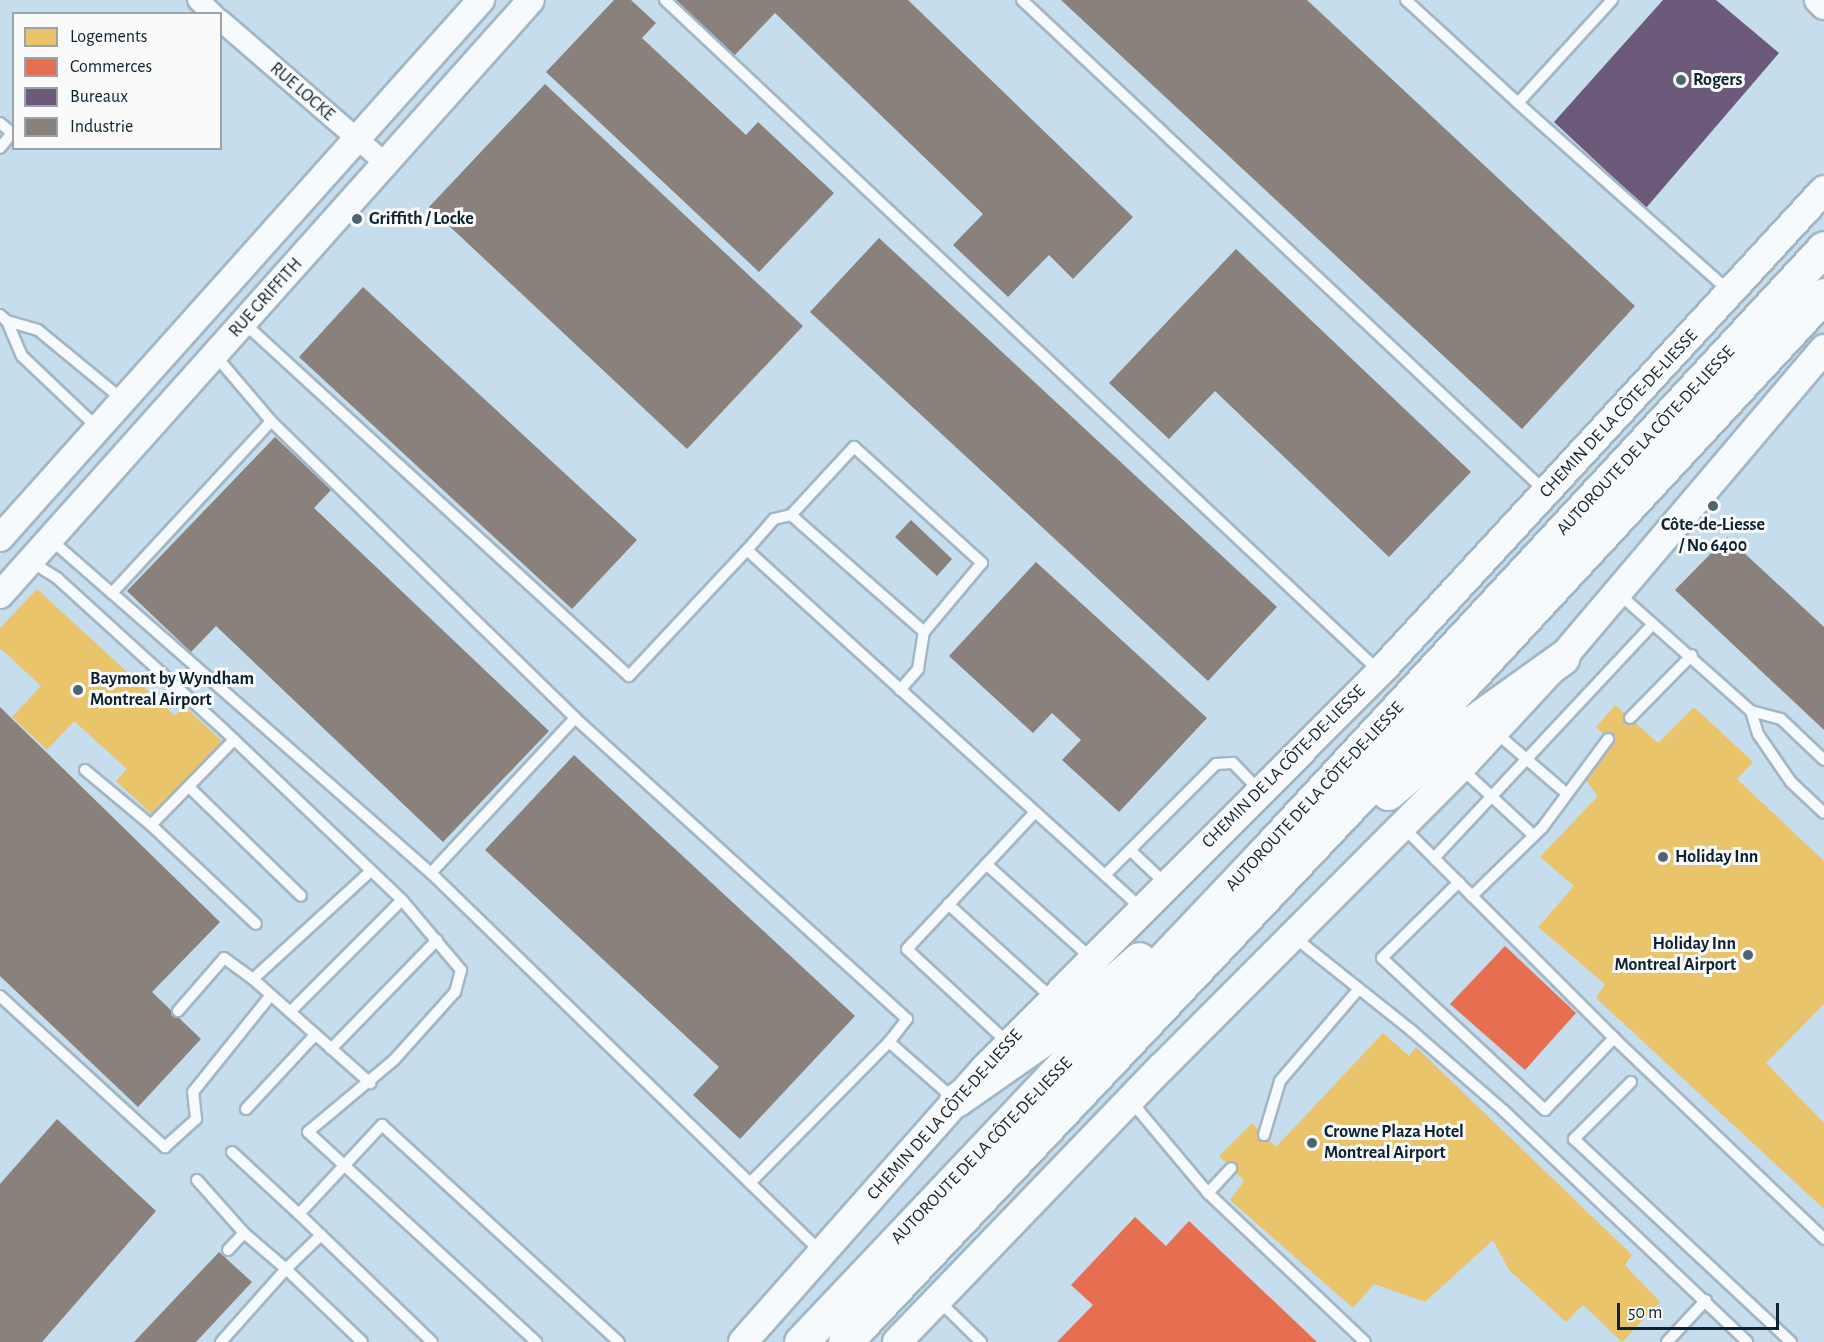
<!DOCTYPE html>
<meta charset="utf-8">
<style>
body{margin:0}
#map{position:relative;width:1824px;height:1342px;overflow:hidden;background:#c6dded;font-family:"Alegreya Sans",sans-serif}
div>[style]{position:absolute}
.homes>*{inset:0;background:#e9c46a}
.shops>*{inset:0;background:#e76f51}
.offices>*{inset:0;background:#6d597a}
.industry>*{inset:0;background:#8a817c}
.roads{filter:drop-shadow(2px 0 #a2b6c4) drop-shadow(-2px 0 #a2b6c4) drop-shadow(0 2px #a2b6c4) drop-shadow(0 -2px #a2b6c4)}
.service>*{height:10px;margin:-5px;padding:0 5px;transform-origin:5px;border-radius:5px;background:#f6fafc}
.minor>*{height:20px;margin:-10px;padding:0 10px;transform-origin:10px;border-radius:10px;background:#f6fafc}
.tertiary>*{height:26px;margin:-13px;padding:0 13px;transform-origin:13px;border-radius:13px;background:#f6fafc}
.secondary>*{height:28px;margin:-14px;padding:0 14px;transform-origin:14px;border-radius:14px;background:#f6fafc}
.motorway>*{height:33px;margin:-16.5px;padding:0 16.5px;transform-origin:16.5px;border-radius:16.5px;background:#f6fafc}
.dots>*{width:16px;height:16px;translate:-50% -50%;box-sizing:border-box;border:3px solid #fafafa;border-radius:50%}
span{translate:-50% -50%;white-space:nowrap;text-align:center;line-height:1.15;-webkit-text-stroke:6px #fafafa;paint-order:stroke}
.poi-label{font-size:18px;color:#0d2331;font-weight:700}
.left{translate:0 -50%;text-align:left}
.right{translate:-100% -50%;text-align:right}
.street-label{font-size:18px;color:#0d2331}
.legend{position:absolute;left:12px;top:12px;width:210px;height:138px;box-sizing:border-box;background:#fafafa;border:2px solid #9ba4aa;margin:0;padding:8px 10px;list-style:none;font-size:18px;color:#0d2331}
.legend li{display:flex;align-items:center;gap:12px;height:30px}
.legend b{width:30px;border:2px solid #9ba4aa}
.scale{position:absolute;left:1617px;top:1303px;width:162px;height:27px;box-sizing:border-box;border:3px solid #0d2331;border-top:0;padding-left:8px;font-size:18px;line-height:21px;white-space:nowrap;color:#0d2331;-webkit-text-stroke:4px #fafafa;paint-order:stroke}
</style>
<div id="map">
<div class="homes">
<i style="clip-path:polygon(37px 589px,175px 716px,184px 706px,222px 741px,153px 815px,116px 781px,127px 769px,74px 721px,47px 750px,12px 717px,41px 686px,0 648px,0 628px)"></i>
<i style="clip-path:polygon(1615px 705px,1658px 743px,1694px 707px,1753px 762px,1737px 779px,1824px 861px,1824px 1004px,1766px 1063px,1824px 1123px,1824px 1209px,1596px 998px,1605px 984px,1538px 927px,1574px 886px,1540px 857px,1598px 796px,1584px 778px,1614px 744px,1596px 727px)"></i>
<i style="clip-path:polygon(1383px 1033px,1409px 1056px,1416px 1047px,1632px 1255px,1625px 1265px,1660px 1302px,1622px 1342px,1583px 1305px,1566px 1322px,1509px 1270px,1493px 1240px,1425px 1302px,1374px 1284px,1353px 1308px,1230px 1200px,1244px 1181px,1219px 1156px,1252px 1123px,1276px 1147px)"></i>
</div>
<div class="shops">
<i style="clip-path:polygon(1505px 946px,1576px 1013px,1525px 1070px,1450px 1004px)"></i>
<i style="clip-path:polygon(1135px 1217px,1166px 1246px,1189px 1221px,1317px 1342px,1057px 1342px,1093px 1305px,1071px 1285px)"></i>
</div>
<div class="offices">
<i style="clip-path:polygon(1663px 0,1716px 0,1779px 53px,1646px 208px,1554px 122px)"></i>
</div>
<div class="industry">
<i style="clip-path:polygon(614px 0,631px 0,656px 23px,642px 38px,746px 135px,758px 122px,834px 193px,759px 272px,546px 72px)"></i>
<i style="clip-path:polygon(676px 0,908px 0,1133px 217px,1073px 279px,1049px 255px,1008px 297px,953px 245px,983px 214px,775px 13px,734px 56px)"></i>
<i style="clip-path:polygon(1061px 0,1307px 0,1635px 306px,1522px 429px)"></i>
<i style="clip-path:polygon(545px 84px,803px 326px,687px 449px,429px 207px)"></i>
<i style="clip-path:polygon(879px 238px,1277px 607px,1208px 681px,810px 312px)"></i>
<i style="clip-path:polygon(1236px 249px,1471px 472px,1389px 557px,1215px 391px,1169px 439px,1109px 383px)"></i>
<i style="clip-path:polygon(363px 287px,637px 540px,572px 609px,299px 357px)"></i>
<i style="clip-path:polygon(275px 437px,331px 490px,314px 508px,549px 731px,443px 842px,216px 626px,191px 652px,127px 591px)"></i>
<i style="clip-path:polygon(911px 520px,952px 559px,937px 576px,895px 537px)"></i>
<i style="clip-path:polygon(1727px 537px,1824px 627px,1824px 730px,1675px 590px)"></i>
<i style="clip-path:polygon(1036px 562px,1207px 718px,1119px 812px,1062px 760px,1081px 740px,1052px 713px,1033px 733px,949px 656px)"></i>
<i style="clip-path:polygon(0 707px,220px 922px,152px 992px,201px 1039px,138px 1107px,0 976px)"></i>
<i style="clip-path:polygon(574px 755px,855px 1016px,740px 1139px,693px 1095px,719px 1067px,485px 850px)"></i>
<i style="clip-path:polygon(57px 1119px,156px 1211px,42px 1342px,0 1342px,0 1184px)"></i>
<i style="clip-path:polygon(219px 1252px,252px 1282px,196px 1342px,134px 1342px)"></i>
</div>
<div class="roads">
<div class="service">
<i style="left:665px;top:0;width:981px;rotate:43.22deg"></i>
<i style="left:1022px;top:0;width:719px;rotate:43.2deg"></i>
<i style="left:1406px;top:0;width:152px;rotate:42.6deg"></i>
<i style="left:1612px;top:0;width:139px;rotate:132.4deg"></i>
<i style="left:1518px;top:103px;width:283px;rotate:41.7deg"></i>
<i style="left:0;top:123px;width:16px;rotate:40deg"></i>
<i style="left:12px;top:133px;width:19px;rotate:129deg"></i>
<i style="left:0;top:315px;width:9px;rotate:41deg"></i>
<i style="left:7px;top:321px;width:32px;rotate:16deg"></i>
<i style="left:38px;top:330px;width:110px;rotate:39.5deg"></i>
<i style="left:7px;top:321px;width:38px;rotate:67deg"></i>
<i style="left:22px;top:356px;width:105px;rotate:43.5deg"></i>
<i style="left:244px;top:323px;width:522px;rotate:42.52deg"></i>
<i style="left:629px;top:676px;width:173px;rotate:-46.9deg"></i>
<i style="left:747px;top:550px;width:532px;rotate:42.26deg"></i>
<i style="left:215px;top:355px;width:87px;rotate:49.7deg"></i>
<i style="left:271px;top:421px;width:425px;rotate:44.3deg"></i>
<i style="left:575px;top:718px;width:448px;rotate:42.2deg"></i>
<i style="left:907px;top:1019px;width:29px;rotate:128deg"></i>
<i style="left:889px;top:1042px;width:85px;rotate:41.2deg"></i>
<i style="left:50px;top:539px;width:82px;rotate:41.1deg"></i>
<i style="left:112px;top:593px;width:234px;rotate:-47.2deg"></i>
<i style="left:747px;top:550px;width:41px;rotate:-48.9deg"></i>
<i style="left:774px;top:519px;width:17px;rotate:-13deg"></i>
<i style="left:30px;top:561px;width:32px;rotate:32deg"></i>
<i style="left:57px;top:578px;width:226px;rotate:42.3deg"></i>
<i style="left:224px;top:730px;width:246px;rotate:43.7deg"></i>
<i style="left:402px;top:900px;width:92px;rotate:49.9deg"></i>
<i style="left:461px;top:970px;width:23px;rotate:105deg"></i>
<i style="left:455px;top:992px;width:91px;rotate:131.9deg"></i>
<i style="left:394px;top:1060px;width:112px;rotate:140.1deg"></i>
<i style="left:308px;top:1132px;width:310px;rotate:42.6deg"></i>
<i style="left:112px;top:593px;width:424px;rotate:41.3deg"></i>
<i style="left:431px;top:873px;width:544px;rotate:44.18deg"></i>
<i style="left:1618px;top:593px;width:178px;rotate:41.6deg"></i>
<i style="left:1751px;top:711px;width:31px;rotate:15deg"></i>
<i style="left:1781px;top:719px;width:59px;rotate:43.6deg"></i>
<i style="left:900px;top:690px;width:28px;rotate:-49deg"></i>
<i style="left:918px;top:669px;width:37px;rotate:-81deg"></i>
<i style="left:924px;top:632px;width:90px;rotate:-50deg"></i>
<i style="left:982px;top:563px;width:173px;rotate:-137.8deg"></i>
<i style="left:854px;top:447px;width:93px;rotate:132.8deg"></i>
<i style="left:791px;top:515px;width:177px;rotate:41.3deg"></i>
<i style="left:1751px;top:711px;width:24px;rotate:73deg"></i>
<i style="left:1758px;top:734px;width:58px;rotate:55.5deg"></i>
<i style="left:1791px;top:782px;width:45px;rotate:43.2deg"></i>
<i style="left:1630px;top:718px;width:88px;rotate:-45.5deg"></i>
<i style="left:1494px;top:731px;width:96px;rotate:40.8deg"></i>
<i style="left:1462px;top:769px;width:98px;rotate:42.9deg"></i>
<i style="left:85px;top:770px;width:86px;rotate:39.8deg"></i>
<i style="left:151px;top:825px;width:119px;rotate:-45.7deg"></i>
<i style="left:189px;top:787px;width:156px;rotate:44.2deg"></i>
<i style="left:151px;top:825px;width:144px;rotate:43.3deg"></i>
<i style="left:1404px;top:828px;width:96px;rotate:45deg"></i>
<i style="left:1472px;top:896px;width:98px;rotate:-44.2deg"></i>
<i style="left:1542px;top:828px;width:111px;rotate:-53.4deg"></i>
<i style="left:1130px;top:850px;width:50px;rotate:43.4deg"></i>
<i style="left:1434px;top:858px;width:320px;rotate:-46.9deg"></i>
<i style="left:986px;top:864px;width:141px;rotate:41.8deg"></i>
<i style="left:431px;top:873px;width:212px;rotate:-47.1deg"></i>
<i style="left:1105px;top:875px;width:157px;rotate:-45deg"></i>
<i style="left:1216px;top:764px;width:17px;rotate:-3deg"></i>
<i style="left:1233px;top:763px;width:39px;rotate:46deg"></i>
<i style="left:1459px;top:882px;width:108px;rotate:135.4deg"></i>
<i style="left:1382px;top:958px;width:223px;rotate:43deg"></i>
<i style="left:1545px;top:1110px;width:100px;rotate:-46.2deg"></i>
<i style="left:1472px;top:896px;width:201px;rotate:45deg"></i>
<i style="left:1614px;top:1038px;width:291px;rotate:43.7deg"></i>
<i style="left:948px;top:904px;width:140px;rotate:42.1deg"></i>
<i style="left:1294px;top:937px;width:151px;rotate:38.5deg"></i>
<i style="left:1412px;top:1031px;width:122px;rotate:41deg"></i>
<i style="left:1504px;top:1111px;width:335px;rotate:43.5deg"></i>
<i style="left:253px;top:979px;width:157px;rotate:41.6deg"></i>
<i style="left:0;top:996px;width:224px;rotate:42.5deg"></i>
<i style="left:165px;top:1147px;width:42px;rotate:-42.1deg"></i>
<i style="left:196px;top:1119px;width:27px;rotate:-96deg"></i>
<i style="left:193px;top:1092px;width:124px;rotate:-51.2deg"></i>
<i style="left:178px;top:1011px;width:70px;rotate:-49deg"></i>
<i style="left:224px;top:958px;width:36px;rotate:36deg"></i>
<i style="left:253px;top:979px;width:160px;rotate:-42.5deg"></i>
<i style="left:290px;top:1012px;width:158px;rotate:-45deg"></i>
<i style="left:1008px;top:1043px;width:138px;rotate:-137.1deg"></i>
<i style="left:907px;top:949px;width:187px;rotate:-46.9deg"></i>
<i style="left:331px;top:1049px;width:152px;rotate:-45.8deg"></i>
<i style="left:1631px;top:1082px;width:81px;rotate:135deg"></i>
<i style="left:1574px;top:1139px;width:297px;rotate:43.1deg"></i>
<i style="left:1130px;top:1100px;width:121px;rotate:50deg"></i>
<i style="left:1208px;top:1193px;width:216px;rotate:43.5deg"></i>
<i style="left:246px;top:1109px;width:101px;rotate:-47deg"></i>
<i style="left:1264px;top:1135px;width:56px;rotate:-73.5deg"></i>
<i style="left:1280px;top:1081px;width:120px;rotate:-49.4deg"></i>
<i style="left:232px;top:1152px;width:91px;rotate:42.8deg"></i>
<i style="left:197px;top:1180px;width:71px;rotate:48.4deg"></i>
<i style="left:750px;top:1183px;width:198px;rotate:-45.4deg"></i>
<i style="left:1208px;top:1193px;width:34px;rotate:-47deg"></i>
<i style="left:228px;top:1250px;width:23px;rotate:-47deg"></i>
<i style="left:244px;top:1233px;width:55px;rotate:40.6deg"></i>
<i style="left:286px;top:1269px;width:49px;rotate:-44.2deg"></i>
<i style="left:938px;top:1300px;width:60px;rotate:44.3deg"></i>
<i style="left:221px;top:1342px;width:98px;rotate:-48.3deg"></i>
<i style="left:286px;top:1269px;width:105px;rotate:43.8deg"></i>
<i style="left:432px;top:1342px;width:185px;rotate:-136.1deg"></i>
<i style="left:299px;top:1214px;width:122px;rotate:-47deg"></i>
<i style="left:382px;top:1125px;width:321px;rotate:42.5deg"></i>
<i style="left:1667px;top:1342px;width:57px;rotate:-47.1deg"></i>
</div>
<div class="minor">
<i style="left:198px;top:0;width:21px;rotate:43deg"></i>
<i style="left:220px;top:20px;width:218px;rotate:40.9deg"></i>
</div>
<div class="tertiary">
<i style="left:0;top:538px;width:722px;rotate:-48.2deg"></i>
<i style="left:0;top:595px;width:797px;rotate:-48.25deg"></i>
</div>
<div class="secondary">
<i style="left:1819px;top:0;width:7px;rotate:45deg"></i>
<i style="left:743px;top:1342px;width:366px;rotate:-48.5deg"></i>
<i style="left:985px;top:1068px;width:559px;rotate:-45.07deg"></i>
<i style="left:1380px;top:672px;width:655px;rotate:-47.35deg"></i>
<i style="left:897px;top:1342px;width:382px;rotate:-46.1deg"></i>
<i style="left:1162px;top:1067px;width:431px;rotate:-45.1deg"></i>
<i style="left:1466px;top:762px;width:142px;rotate:-47.3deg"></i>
<i style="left:1562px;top:658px;width:405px;rotate:-49.7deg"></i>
</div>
<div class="motorway">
<i style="left:1388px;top:793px;width:99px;rotate:-40.5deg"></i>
<i style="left:1463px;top:729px;width:122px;rotate:-35.6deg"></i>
<i style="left:956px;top:1100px;width:122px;rotate:-35deg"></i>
<i style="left:1056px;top:1030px;width:109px;rotate:-40.5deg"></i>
<i style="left:801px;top:1342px;width:673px;rotate:-46.56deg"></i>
<i style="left:1264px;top:853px;width:824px;rotate:-47.21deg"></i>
<i style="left:845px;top:1342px;width:753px;rotate:-46.67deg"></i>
<i style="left:1362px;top:794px;width:680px;rotate:-47.2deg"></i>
</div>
</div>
<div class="dots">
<i style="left:1681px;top:80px;background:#4e6473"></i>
<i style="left:357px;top:219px;background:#4e6473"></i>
<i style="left:1713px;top:506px;background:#4e6473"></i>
<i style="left:78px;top:690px;background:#4e6473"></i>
<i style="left:1663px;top:857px;background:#4e6473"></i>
<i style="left:1748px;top:955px;background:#4e6473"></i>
<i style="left:1312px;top:1143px;background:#4e6473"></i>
</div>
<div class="poi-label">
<span class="left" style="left:1693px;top:80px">Rogers</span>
<span class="left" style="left:369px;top:219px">Griffith / Locke</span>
<span style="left:1713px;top:536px">Côte-de-Liesse<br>/ No 6400</span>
<span class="left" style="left:90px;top:690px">Baymont by Wyndham<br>Montreal Airport</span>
<span class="left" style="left:1675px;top:857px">Holiday Inn</span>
<span class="right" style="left:1736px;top:955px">Holiday Inn<br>Montreal Airport</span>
<span class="left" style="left:1324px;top:1143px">Crowne Plaza Hotel<br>Montreal Airport</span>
</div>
<div class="street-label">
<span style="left:302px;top:92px;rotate:41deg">RUE LOCKE</span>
<span style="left:266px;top:298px;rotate:-48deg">RUE GRIFFITH</span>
<span style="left:1619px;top:414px;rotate:-47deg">CHEMIN DE LA CÔTE-DE-LIESSE</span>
<span style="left:1646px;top:441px;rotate:-47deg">AUTOROUTE DE LA CÔTE-DE-LIESSE</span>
<span style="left:1284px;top:767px;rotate:-45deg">CHEMIN DE LA CÔTE-DE-LIESSE</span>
<span style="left:1315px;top:797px;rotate:-47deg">AUTOROUTE DE LA CÔTE-DE-LIESSE</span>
<span style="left:945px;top:1115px;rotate:-48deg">CHEMIN DE LA CÔTE-DE-LIESSE</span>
<span style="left:982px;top:1151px;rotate:-46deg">AUTOROUTE DE LA CÔTE-DE-LIESSE</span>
</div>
<ul class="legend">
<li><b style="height:16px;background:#e9c46a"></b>Logements</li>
<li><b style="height:16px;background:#e76f51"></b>Commerces</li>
<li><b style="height:16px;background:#6d597a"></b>Bureaux</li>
<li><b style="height:16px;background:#8a817c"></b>Industrie</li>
</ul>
<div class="scale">50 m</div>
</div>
